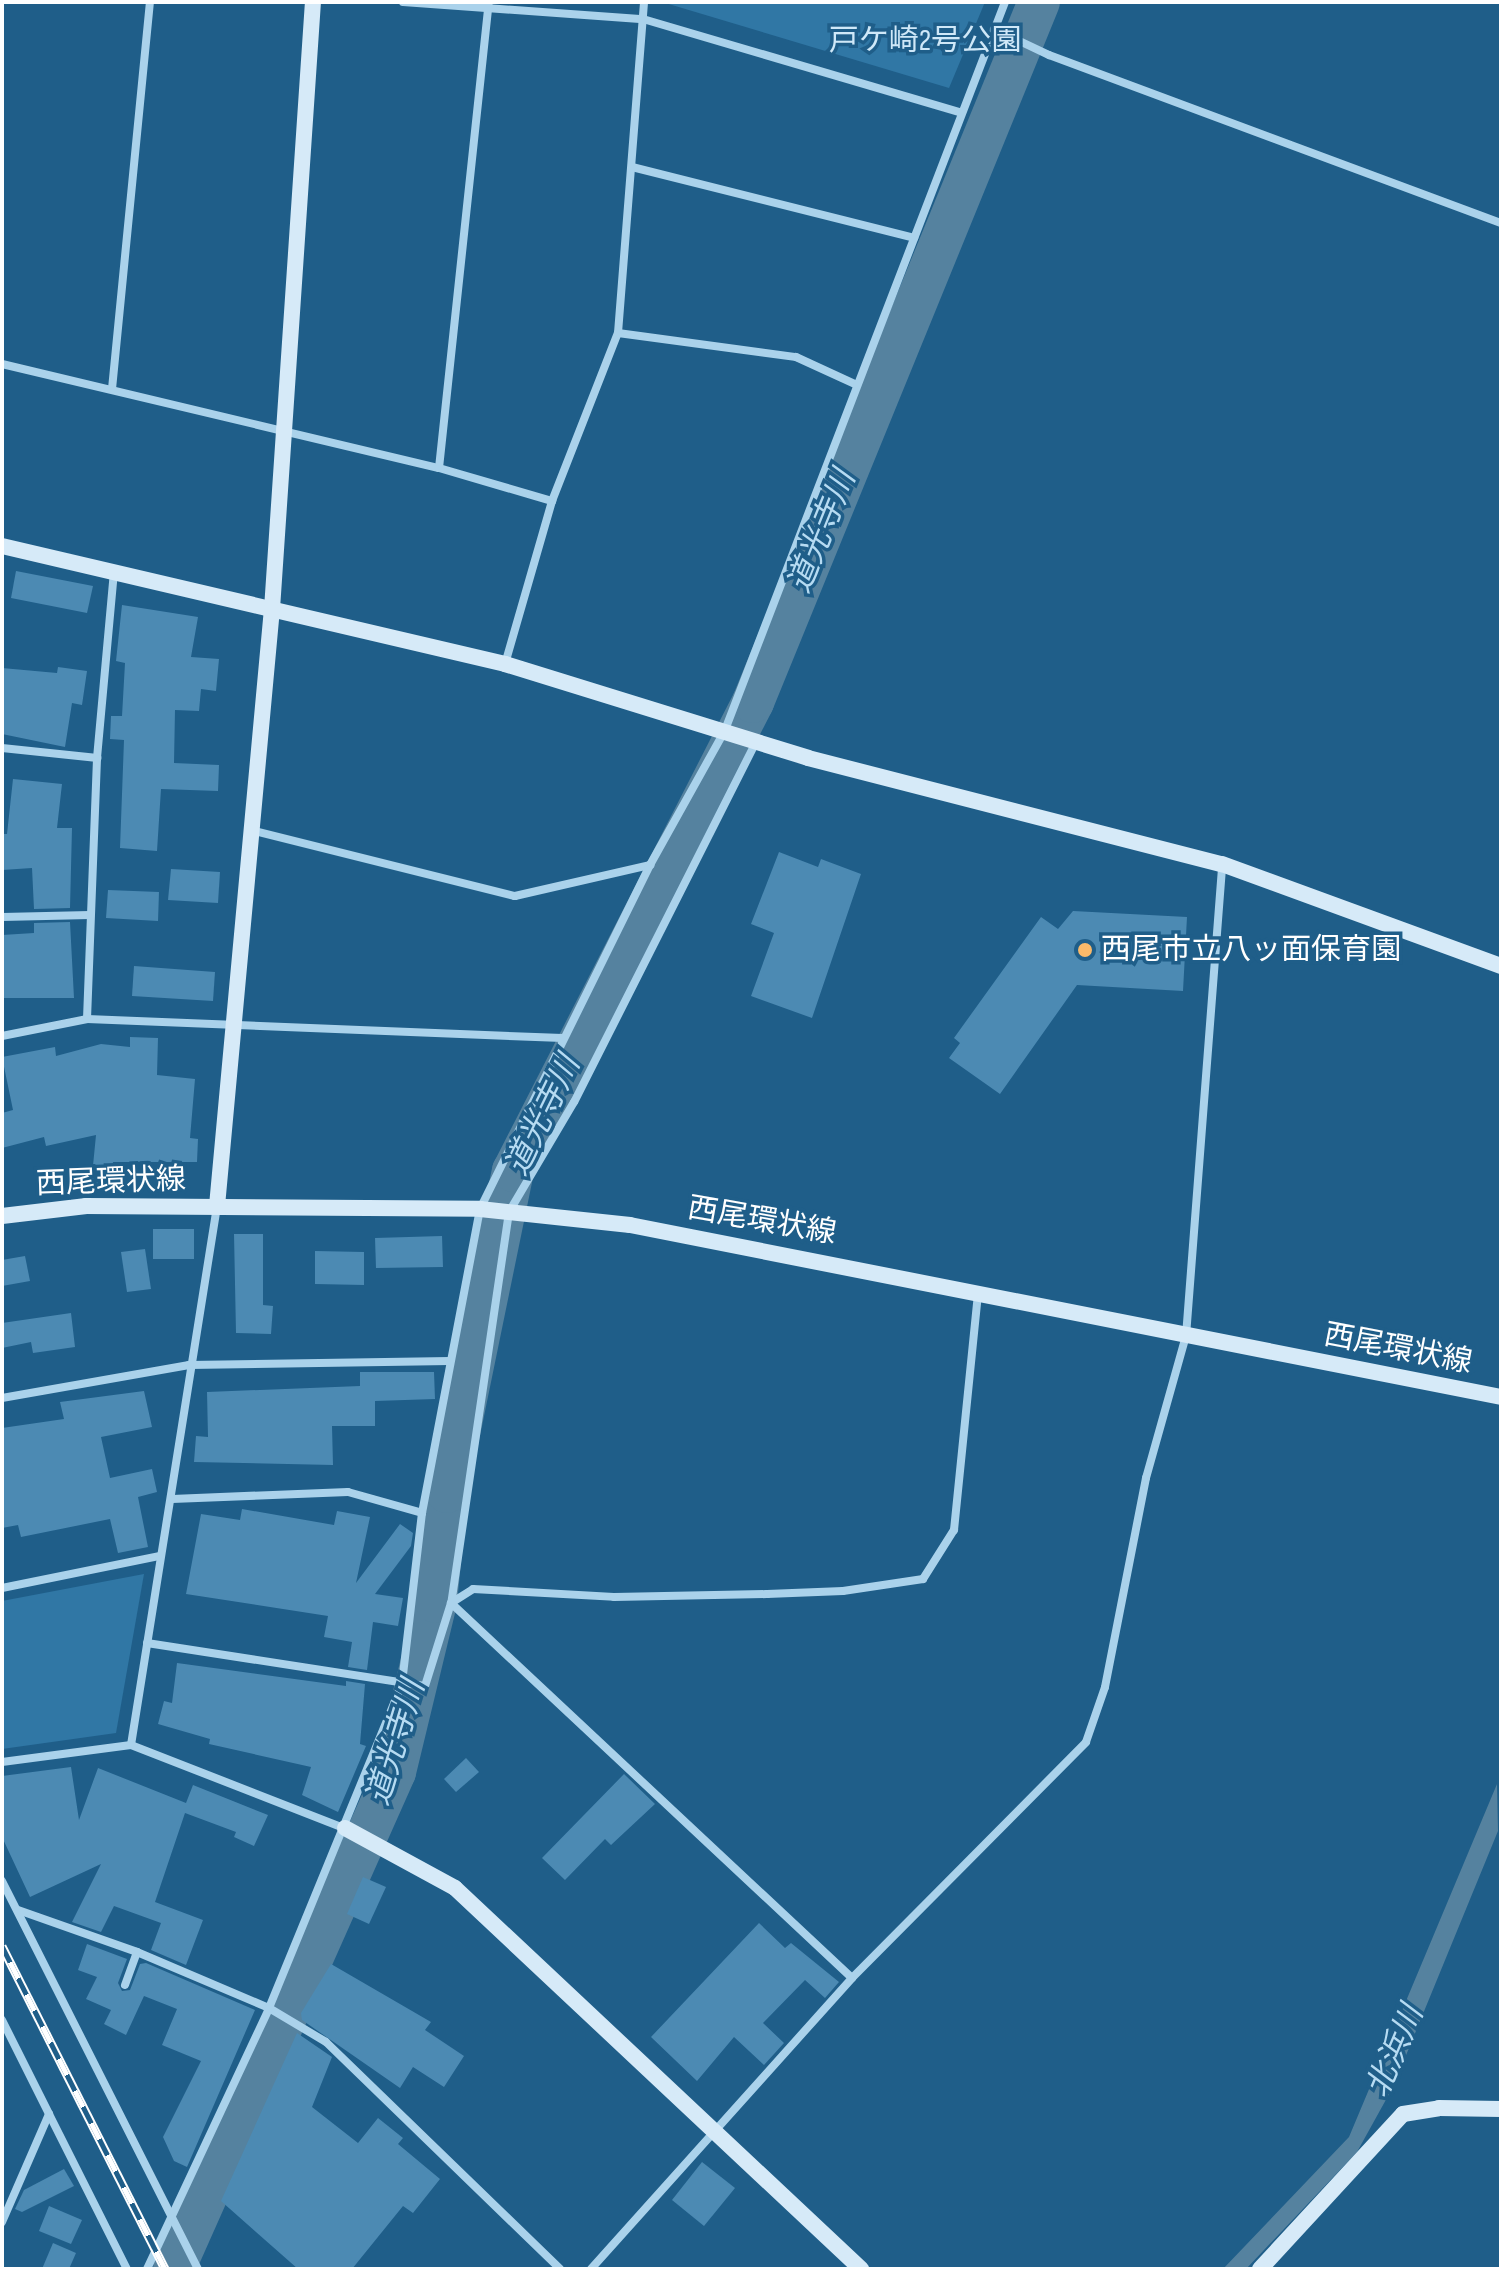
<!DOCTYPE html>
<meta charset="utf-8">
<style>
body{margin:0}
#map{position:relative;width:1503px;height:2271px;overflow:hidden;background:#1f5e89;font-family:"Sofia Sans Condensed","Noto Sans JP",sans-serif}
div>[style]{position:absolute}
.green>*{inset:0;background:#3077a5}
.water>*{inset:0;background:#55829f}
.river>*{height:42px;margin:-21px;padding:0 21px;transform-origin:21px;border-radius:21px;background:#55829f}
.building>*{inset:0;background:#4c8ab3}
.street>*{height:8px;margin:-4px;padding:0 4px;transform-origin:4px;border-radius:4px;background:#aad2eb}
.secondary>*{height:16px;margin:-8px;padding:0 8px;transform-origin:8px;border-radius:8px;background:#d6eaf8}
.rail>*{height:9px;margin-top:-4.5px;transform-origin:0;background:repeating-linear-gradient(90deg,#1f5e89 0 18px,#fff 0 36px);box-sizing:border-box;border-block:2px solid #fff}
.dots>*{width:22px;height:22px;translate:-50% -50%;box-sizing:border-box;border:4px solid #1f5e89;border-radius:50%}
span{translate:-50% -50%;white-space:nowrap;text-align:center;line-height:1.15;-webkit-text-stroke:7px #1f5e89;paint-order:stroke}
.park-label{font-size:30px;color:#cfe8f8}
.poi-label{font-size:30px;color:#fff}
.left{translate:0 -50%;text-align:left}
.street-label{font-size:30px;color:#fff}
.water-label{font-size:32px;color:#b6dbf2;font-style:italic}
.frame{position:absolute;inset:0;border:4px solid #fff;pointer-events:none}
</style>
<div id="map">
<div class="green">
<i style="clip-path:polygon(662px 2px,985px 2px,949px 88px)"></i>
<i style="clip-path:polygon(144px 1574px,116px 1733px,2px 1749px,2px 1601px)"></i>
</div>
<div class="water">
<i style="clip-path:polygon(1497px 1784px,1498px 1831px,1393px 2087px,1357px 2152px,1246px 2269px,1223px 2269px,1349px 2137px)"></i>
</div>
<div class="river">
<i style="left:174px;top:2269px;width:544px;rotate:-66.03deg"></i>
<i style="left:395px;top:1772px;width:175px;rotate:-76.4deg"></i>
<i style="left:436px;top:1602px;width:111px;rotate:-84.3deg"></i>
<i style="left:447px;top:1492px;width:328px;rotate:-78.4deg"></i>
<i style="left:513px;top:1171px;width:527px;rotate:-62.9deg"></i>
<i style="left:753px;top:702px;width:756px;rotate:-67.78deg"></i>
</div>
<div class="building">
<i style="clip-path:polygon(16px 571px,93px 586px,87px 613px,11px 598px)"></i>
<i style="clip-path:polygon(122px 605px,198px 617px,191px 657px,219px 659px,216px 691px,201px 689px,199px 711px,175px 710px,174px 763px,219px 765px,218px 791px,161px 789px,157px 851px,120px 848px,124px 740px,110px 739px,111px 716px,122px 716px,125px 663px,116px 661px)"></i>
<i style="clip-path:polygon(58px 667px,87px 671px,82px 705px,72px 703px,65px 747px,2px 734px,2px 668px,57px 673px)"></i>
<i style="clip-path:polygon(13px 779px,62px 784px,57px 828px,72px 828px,70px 908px,34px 909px,32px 868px,2px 870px,2px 834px,7px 834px)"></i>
<i style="clip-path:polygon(779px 852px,818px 867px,821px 859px,861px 874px,812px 1018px,751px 996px,774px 933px,751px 924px)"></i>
<i style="clip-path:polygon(171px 869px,220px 872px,218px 903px,168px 900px)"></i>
<i style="clip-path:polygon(108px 890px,159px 892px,158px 921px,106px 918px)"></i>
<i style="clip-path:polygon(1073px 911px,1187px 917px,1183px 991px,1077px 985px,1000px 1094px,949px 1058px,960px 1043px,954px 1038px,1041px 917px,1058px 929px)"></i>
<i style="clip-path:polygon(70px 922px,74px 998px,2px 998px,2px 935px,34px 933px,34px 923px)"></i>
<i style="clip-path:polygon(134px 966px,215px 972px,213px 1001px,132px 996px)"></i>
<i style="clip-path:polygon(130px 1037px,158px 1038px,157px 1075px,195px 1079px,190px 1138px,198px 1139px,197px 1162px,113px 1162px,110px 1188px,91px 1186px,96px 1135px,46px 1146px,44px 1137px,2px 1148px,2px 1113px,13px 1110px,2px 1057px,55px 1047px,56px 1056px,101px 1044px,130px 1047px)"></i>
<i style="clip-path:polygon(153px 1229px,194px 1229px,194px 1259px,153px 1259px)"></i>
<i style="clip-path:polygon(234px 1234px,263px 1234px,263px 1305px,273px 1306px,271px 1334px,236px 1333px)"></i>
<i style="clip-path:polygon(442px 1236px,443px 1267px,376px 1268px,375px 1238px)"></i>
<i style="clip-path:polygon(145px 1249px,151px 1289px,127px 1292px,121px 1252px)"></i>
<i style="clip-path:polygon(315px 1251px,364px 1252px,364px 1285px,315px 1284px)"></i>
<i style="clip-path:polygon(25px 1256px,30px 1281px,2px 1286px,2px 1260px)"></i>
<i style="clip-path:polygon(71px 1313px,75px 1347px,33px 1353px,31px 1342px,2px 1348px,2px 1323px)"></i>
<i style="clip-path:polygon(360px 1372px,434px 1372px,435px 1399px,375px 1401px,375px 1426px,332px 1426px,333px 1465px,194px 1462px,196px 1436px,208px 1437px,207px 1392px,360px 1386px)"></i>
<i style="clip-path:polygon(144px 1391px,152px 1427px,101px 1437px,110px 1478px,152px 1469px,157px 1492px,138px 1497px,148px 1547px,118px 1553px,110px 1519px,21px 1537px,18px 1525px,2px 1528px,2px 1428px,64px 1419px,60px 1402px)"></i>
<i style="clip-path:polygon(242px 1509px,334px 1525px,337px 1511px,370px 1517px,356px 1583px,400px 1524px,413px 1533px,411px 1546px,375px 1594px,403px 1598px,398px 1626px,373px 1622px,367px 1670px,348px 1667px,352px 1642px,324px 1637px,328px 1616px,186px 1594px,201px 1514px,240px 1520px)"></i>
<i style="clip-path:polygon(177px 1663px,346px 1686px,346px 1681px,365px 1684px,360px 1744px,366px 1746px,338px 1812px,302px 1795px,311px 1767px,209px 1744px,210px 1739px,158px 1724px,164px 1701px,172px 1703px)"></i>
<i style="clip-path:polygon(466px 1758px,479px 1772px,456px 1792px,444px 1779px)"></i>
<i style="clip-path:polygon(71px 1767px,79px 1820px,98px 1768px,186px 1803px,193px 1785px,268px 1815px,254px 1846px,234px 1837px,236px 1832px,185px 1813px,155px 1902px,203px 1920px,186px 1965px,151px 1950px,161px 1923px,114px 1906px,101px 1932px,72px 1922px,101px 1864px,30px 1897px,2px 1837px,2px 1776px)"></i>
<i style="clip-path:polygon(624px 1774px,655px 1804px,611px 1845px,605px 1839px,565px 1880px,542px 1858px)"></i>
<i style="clip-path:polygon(363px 1877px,386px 1887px,369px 1924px,347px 1914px)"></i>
<i style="clip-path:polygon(759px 1923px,785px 1948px,791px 1943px,839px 1982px,825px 1998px,805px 1980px,763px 2023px,784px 2043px,764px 2065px,734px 2037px,697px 2081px,651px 2037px)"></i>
<i style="clip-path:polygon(87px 1944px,127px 1959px,118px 1983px,122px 1991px,130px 1990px,140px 1964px,146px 1963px,255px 2010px,187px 2167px,174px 2161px,163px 2137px,201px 2061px,162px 2045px,177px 2009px,144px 1996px,126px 2035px,104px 2024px,111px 2010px,86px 1999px,97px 1977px,78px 1970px)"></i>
<i style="clip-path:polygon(331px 1964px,431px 2022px,425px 2030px,464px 2056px,444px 2087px,413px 2067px,400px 2088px,302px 2020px,301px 2013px)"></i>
<i style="clip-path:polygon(297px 2033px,332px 2057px,312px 2107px,358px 2143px,378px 2118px,403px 2138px,398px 2144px,440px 2179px,413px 2213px,403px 2206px,352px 2269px,298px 2269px,221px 2201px)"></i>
<i style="clip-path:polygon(702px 2162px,735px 2188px,704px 2226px,672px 2200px)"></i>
<i style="clip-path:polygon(64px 2169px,74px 2186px,22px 2212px,15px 2209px,24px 2190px)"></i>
<i style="clip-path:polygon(49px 2206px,82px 2220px,71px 2244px,39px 2231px)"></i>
<i style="clip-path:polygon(53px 2243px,76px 2253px,69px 2269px,42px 2269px)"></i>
</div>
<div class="street">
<i style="left:403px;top:2px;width:241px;rotate:4.1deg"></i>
<i style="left:643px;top:19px;width:329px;rotate:16.4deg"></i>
<i style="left:994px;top:29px;width:61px;rotate:25.3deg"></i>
<i style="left:1049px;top:55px;width:482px;rotate:20.4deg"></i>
<i style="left:632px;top:167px;width:291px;rotate:14.1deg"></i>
<i style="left:618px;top:333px;width:180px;rotate:7.7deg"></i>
<i style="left:796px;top:357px;width:65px;rotate:24.6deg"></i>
<i style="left:2px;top:364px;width:449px;rotate:13.4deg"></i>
<i style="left:439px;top:468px;width:118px;rotate:16.3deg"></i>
<i style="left:112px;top:389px;width:389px;rotate:-84.4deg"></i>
<i style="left:439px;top:468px;width:469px;rotate:-83.9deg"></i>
<i style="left:505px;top:664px;width:170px;rotate:-73.9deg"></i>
<i style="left:552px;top:501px;width:180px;rotate:-68.6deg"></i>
<i style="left:618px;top:333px;width:332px;rotate:-85.5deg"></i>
<i style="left:756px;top:742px;width:403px;rotate:116.8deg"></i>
<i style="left:574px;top:1102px;width:128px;rotate:120.6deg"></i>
<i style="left:509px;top:1212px;width:395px;rotate:98.4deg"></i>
<i style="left:451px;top:1603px;width:549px;rotate:43.08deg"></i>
<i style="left:2px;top:748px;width:96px;rotate:6deg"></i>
<i style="left:250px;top:830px;width:273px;rotate:14deg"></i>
<i style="left:515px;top:896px;width:139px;rotate:-12.9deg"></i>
<i style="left:2px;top:917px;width:88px;rotate:-1.3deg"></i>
<i style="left:87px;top:1019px;width:261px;rotate:-87.8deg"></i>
<i style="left:97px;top:758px;width:188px;rotate:-84.8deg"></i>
<i style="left:2px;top:1036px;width:87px;rotate:-11.3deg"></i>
<i style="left:87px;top:1019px;width:476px;rotate:2.3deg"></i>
<i style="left:2px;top:1398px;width:190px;rotate:-10deg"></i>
<i style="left:189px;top:1365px;width:261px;rotate:-0.9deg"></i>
<i style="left:172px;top:1499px;width:176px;rotate:-2.3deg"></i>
<i style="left:348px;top:1492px;width:77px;rotate:15.8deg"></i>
<i style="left:2px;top:1588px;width:160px;rotate:-11.5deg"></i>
<i style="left:147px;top:1643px;width:281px;rotate:8.8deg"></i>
<i style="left:425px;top:1686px;width:87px;rotate:-72.6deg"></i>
<i style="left:451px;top:1603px;width:26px;rotate:-32deg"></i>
<i style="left:473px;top:1589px;width:141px;rotate:3.2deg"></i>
<i style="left:614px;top:1597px;width:153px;rotate:-1.1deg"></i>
<i style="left:767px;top:1594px;width:76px;rotate:-2.3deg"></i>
<i style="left:843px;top:1591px;width:81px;rotate:-8.5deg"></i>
<i style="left:923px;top:1579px;width:58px;rotate:-57.7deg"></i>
<i style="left:954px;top:1530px;width:236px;rotate:-84.2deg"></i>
<i style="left:131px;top:1745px;width:546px;rotate:-80.93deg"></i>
<i style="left:2px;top:1762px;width:130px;rotate:-7.5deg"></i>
<i style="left:131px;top:1745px;width:229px;rotate:21.3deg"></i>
<i style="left:2px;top:1881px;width:435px;rotate:63.2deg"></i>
<i style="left:18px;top:1910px;width:126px;rotate:19.4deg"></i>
<i style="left:125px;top:1985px;width:35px;rotate:-70deg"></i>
<i style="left:137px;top:1952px;width:143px;rotate:23deg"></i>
<i style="left:269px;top:2008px;width:66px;rotate:30.8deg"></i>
<i style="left:326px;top:2042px;width:326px;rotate:44.1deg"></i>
<i style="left:2px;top:2020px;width:105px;rotate:63.4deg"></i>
<i style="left:49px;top:2114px;width:118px;rotate:113.5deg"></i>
<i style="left:49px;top:2114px;width:174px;rotate:63.3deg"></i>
<i style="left:147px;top:2269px;width:288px;rotate:-64.9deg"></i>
<i style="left:269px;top:2008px;width:351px;rotate:-67.7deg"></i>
<i style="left:402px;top:1683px;width:171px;rotate:-83.3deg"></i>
<i style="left:422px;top:1513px;width:309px;rotate:-79.2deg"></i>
<i style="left:480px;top:1209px;width:384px;rotate:-63.7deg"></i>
<i style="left:650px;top:865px;width:154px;rotate:-60.9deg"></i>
<i style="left:725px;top:730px;width:780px;rotate:-68.96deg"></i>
<i style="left:591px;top:2269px;width:391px;rotate:-48.1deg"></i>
<i style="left:852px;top:1978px;width:332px;rotate:-45.2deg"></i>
<i style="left:1086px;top:1742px;width:58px;rotate:-70.9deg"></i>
<i style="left:1105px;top:1687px;width:213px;rotate:-78.9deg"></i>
<i style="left:1146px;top:1478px;width:148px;rotate:-74.3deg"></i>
<i style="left:1186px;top:1336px;width:473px;rotate:-85.6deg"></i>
</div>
<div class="secondary">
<i style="left:2px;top:546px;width:517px;rotate:13.2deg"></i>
<i style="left:505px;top:664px;width:317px;rotate:17.2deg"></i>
<i style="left:808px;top:758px;width:427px;rotate:14.4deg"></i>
<i style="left:1222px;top:864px;width:297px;rotate:20.1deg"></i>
<i style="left:217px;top:1206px;width:600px;rotate:-84.74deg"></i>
<i style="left:272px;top:609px;width:608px;rotate:-86.14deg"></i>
<i style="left:2px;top:1216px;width:85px;rotate:-6.8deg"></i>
<i style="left:86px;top:1206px;width:394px;rotate:0.4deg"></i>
<i style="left:480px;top:1209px;width:151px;rotate:6.1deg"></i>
<i style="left:630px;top:1225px;width:888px;rotate:11.17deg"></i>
<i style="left:345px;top:1828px;width:125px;rotate:28.6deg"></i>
<i style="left:455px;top:1888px;width:557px;rotate:43.18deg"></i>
<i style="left:1260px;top:2269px;width:211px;rotate:-47.3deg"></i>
<i style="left:1403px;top:2114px;width:36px;rotate:-9deg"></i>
<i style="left:1439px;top:2108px;width:62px;rotate:0.9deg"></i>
</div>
<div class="rail">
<i style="left:2px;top:1946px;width:362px;rotate:63.2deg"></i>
</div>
<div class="dots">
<i style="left:1085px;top:950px;background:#f9b96a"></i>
</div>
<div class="park-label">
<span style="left:925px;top:41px">戸ケ崎2号公園</span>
</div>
<div class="poi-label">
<span class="left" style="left:1101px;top:950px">西尾市立八ッ面保育園</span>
</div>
<div class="street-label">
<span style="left:111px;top:1182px;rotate:-2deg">西尾環状線</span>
<span style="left:762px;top:1221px;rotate:10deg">西尾環状線</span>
<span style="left:1398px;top:1349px;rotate:11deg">西尾環状線</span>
</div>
<div class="water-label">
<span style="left:823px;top:532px;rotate:-68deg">道光寺川</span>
<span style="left:544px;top:1116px;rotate:-64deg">道光寺川</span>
<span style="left:397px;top:1743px;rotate:-73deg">道光寺川</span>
<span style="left:1396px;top:2052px;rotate:-67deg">北浜川</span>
</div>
<div class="frame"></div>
</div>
